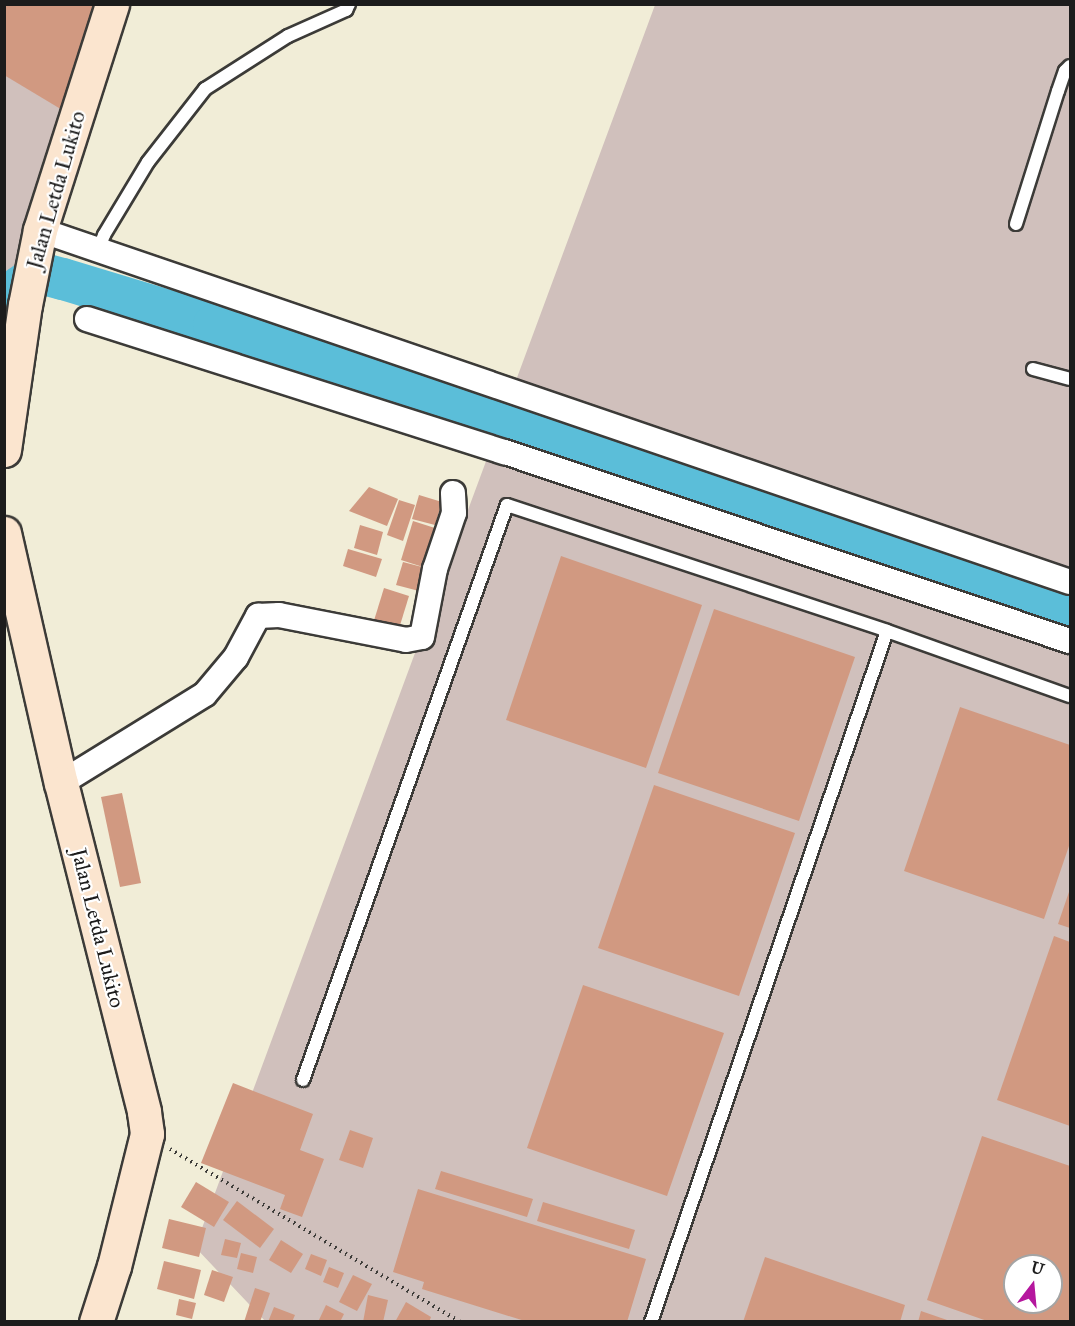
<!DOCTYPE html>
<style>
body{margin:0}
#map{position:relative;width:1075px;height:1326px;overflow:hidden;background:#f1edd7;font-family:"IM FELL Great Primer",serif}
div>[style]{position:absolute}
.industrial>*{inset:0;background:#d0c0bc}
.river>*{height:42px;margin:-21px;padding:0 21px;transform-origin:21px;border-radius:21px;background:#5bbed9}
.building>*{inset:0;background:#d19981}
.path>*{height:4px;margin-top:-2px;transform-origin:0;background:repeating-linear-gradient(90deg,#3c3b38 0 1.5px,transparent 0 6px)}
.roads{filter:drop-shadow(2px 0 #3c3b38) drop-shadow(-2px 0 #3c3b38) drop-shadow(0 2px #3c3b38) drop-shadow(0 -2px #3c3b38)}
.lane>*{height:12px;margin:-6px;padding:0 6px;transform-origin:6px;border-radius:6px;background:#fff}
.street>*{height:24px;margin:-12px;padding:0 12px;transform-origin:12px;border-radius:12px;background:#fff}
.secondary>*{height:33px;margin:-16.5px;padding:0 16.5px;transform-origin:16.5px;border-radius:16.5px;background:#fbe5cf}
span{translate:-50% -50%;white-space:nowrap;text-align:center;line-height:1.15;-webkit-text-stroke:4.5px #fff;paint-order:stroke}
.street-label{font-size:21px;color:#1c1c1c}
.frame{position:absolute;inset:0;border:6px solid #1c1c1c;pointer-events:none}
.north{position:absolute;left:1003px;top:1254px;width:60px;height:60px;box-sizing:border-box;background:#fff;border:2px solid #a4a4a4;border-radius:50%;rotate:16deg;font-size:16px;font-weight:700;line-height:24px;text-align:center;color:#1c1c1c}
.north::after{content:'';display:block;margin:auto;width:21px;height:27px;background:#b5179e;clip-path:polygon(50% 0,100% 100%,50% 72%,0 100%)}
</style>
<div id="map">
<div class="industrial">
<i style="clip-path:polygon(5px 5px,103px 5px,5px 309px)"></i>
<i style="clip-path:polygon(evenodd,655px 5px,1070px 5px,1070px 1321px,265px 1321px,195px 1247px,655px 5px,1015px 1266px,1051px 1266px,1051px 1302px,1015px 1302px,1015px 1266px)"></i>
</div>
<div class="river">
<i style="left:13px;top:310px;width:24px;rotate:-73deg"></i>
<i style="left:20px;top:287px;width:24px;rotate:-35deg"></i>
<i style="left:40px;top:273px;width:24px;rotate:15deg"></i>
<i style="left:63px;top:279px;width:158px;rotate:16.9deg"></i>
<i style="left:214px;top:325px;width:902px;rotate:18.41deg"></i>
</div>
<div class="building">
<i style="clip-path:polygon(4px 4px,99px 4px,64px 111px,4px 75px)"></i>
<i style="clip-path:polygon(369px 487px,398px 499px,387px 526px,349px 511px)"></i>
<i style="clip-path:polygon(419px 495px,442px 502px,435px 525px,412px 519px)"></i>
<i style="clip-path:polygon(399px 500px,415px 505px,403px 541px,387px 535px)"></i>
<i style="clip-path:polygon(413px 521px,438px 529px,426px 568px,401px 560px)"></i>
<i style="clip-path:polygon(360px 525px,383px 532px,377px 555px,354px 548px)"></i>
<i style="clip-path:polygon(348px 549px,382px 559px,376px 577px,343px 566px)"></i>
<i style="clip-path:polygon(561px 556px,702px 605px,646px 768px,506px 720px)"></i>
<i style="clip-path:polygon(403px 562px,426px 568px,419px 591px,396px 585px)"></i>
<i style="clip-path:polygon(384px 588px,409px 596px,397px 635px,372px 627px)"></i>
<i style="clip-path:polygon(714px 609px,855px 657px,799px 821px,658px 773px)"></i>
<i style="clip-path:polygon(960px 707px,1070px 745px,1070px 843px,1044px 919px,904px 871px)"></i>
<i style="clip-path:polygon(654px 785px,795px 833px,739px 996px,598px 948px)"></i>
<i style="clip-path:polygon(122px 793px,141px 883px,120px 887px,101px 797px)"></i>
<i style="clip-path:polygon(1070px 889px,1070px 928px,1058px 924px)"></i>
<i style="clip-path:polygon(1054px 936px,1070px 942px,1070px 1126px,997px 1100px)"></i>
<i style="clip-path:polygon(583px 985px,724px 1033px,667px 1196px,527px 1148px)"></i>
<i style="clip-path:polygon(233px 1083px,313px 1114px,300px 1150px,324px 1159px,302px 1217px,280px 1209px,285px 1195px,201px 1163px)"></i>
<i style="clip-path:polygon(350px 1130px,373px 1138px,363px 1168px,339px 1160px)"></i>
<i style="clip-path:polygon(evenodd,982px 1136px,1070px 1166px,1070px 1322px,990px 1322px,927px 1300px,982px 1136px,1015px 1266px,1051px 1266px,1051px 1302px,1015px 1302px,1015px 1266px)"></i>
<i style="clip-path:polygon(441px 1171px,533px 1199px,527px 1217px,435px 1189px)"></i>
<i style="clip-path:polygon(196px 1182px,229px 1202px,214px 1227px,181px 1207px)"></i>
<i style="clip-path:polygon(418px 1189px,646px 1259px,627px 1322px,528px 1322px,422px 1289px,424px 1282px,393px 1272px)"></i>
<i style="clip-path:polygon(237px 1201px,274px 1229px,260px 1248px,223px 1220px)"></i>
<i style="clip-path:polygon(543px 1202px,635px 1230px,629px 1249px,537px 1221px)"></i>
<i style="clip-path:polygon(169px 1219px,206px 1228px,199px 1257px,162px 1248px)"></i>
<i style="clip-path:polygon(225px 1239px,241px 1243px,237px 1258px,221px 1255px)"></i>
<i style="clip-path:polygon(281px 1240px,303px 1254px,291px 1273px,269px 1260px)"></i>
<i style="clip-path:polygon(241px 1253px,257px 1257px,253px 1273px,237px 1269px)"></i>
<i style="clip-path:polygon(311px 1254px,327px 1260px,321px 1276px,305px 1269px)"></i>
<i style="clip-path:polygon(765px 1257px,905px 1305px,900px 1322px,743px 1322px)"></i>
<i style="clip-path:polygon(164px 1261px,201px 1270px,194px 1299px,157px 1289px)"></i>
<i style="clip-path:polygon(329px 1267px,344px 1273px,338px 1288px,323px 1282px)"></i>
<i style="clip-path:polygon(212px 1270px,233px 1277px,224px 1302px,204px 1295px)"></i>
<i style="clip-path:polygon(353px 1275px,372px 1284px,357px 1311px,339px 1302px)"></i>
<i style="clip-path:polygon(255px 1288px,270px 1293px,260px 1322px,244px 1322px)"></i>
<i style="clip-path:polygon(368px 1295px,388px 1300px,383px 1322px,363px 1322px)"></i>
<i style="clip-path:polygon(179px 1299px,196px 1303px,192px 1319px,176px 1315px)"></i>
<i style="clip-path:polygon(406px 1302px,431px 1317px,429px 1322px,395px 1322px)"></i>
<i style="clip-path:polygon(326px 1305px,344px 1314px,340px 1322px,318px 1322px)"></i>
<i style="clip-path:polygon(274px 1307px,295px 1315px,292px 1322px,268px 1322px)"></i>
<i style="clip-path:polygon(921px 1311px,950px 1321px,950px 1322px,918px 1322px)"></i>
</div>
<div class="path">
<i style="left:170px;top:1149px;width:338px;rotate:30.8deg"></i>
</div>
<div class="roads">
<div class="lane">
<i style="left:1016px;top:224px;width:139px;rotate:-72.5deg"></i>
<i style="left:1058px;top:91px;width:21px;rotate:-71deg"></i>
<i style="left:1065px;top:71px;width:7px;rotate:-45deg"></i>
<i style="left:98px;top:250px;width:16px;rotate:-68deg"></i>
<i style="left:104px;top:235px;width:85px;rotate:-58.9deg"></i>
<i style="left:148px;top:162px;width:93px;rotate:-52deg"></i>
<i style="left:205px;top:89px;width:98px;rotate:-32.6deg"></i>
<i style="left:288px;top:36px;width:64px;rotate:-24.1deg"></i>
<i style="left:346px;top:10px;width:7px;rotate:-63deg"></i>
<i style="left:1033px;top:369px;width:38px;rotate:15deg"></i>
<i style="left:303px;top:1080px;width:610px;rotate:-70.47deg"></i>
<i style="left:507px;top:505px;width:400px;rotate:18.3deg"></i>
<i style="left:887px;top:631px;width:194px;rotate:19.6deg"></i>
<i style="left:651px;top:1322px;width:730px;rotate:-71.14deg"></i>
</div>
<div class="street">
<i style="left:40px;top:230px;width:1088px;rotate:18.87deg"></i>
<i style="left:87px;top:319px;width:439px;rotate:17.7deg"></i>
<i style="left:505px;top:452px;width:596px;rotate:18.5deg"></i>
<i style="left:61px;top:783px;width:169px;rotate:-31.7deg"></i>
<i style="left:205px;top:694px;width:48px;rotate:-50deg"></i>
<i style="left:236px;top:657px;width:47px;rotate:-61.8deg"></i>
<i style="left:258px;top:616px;width:21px;rotate:-3deg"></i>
<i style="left:279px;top:615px;width:129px;rotate:11.1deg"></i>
<i style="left:406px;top:640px;width:16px;rotate:-11deg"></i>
<i style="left:422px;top:637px;width:69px;rotate:-79.2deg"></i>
<i style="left:435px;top:569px;width:59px;rotate:-71.3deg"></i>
<i style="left:454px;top:513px;width:20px;rotate:-93deg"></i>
</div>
<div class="secondary">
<i style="left:4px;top:450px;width:147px;rotate:-81.8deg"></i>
<i style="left:25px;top:305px;width:76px;rotate:-78.7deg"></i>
<i style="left:40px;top:230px;width:237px;rotate:-72.3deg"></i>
<i style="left:4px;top:533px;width:256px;rotate:77.2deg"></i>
<i style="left:61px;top:783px;width:339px;rotate:75.8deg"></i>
<i style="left:144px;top:1112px;width:22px;rotate:82deg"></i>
<i style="left:147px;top:1134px;width:136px;rotate:104deg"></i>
<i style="left:114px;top:1266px;width:59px;rotate:107.8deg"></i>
</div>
</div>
<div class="street-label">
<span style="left:56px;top:190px;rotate:-74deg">Jalan Letda Lukito</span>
<span style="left:98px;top:928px;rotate:76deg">Jalan Letda Lukito</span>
</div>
<div class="frame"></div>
<div class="north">U</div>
</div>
